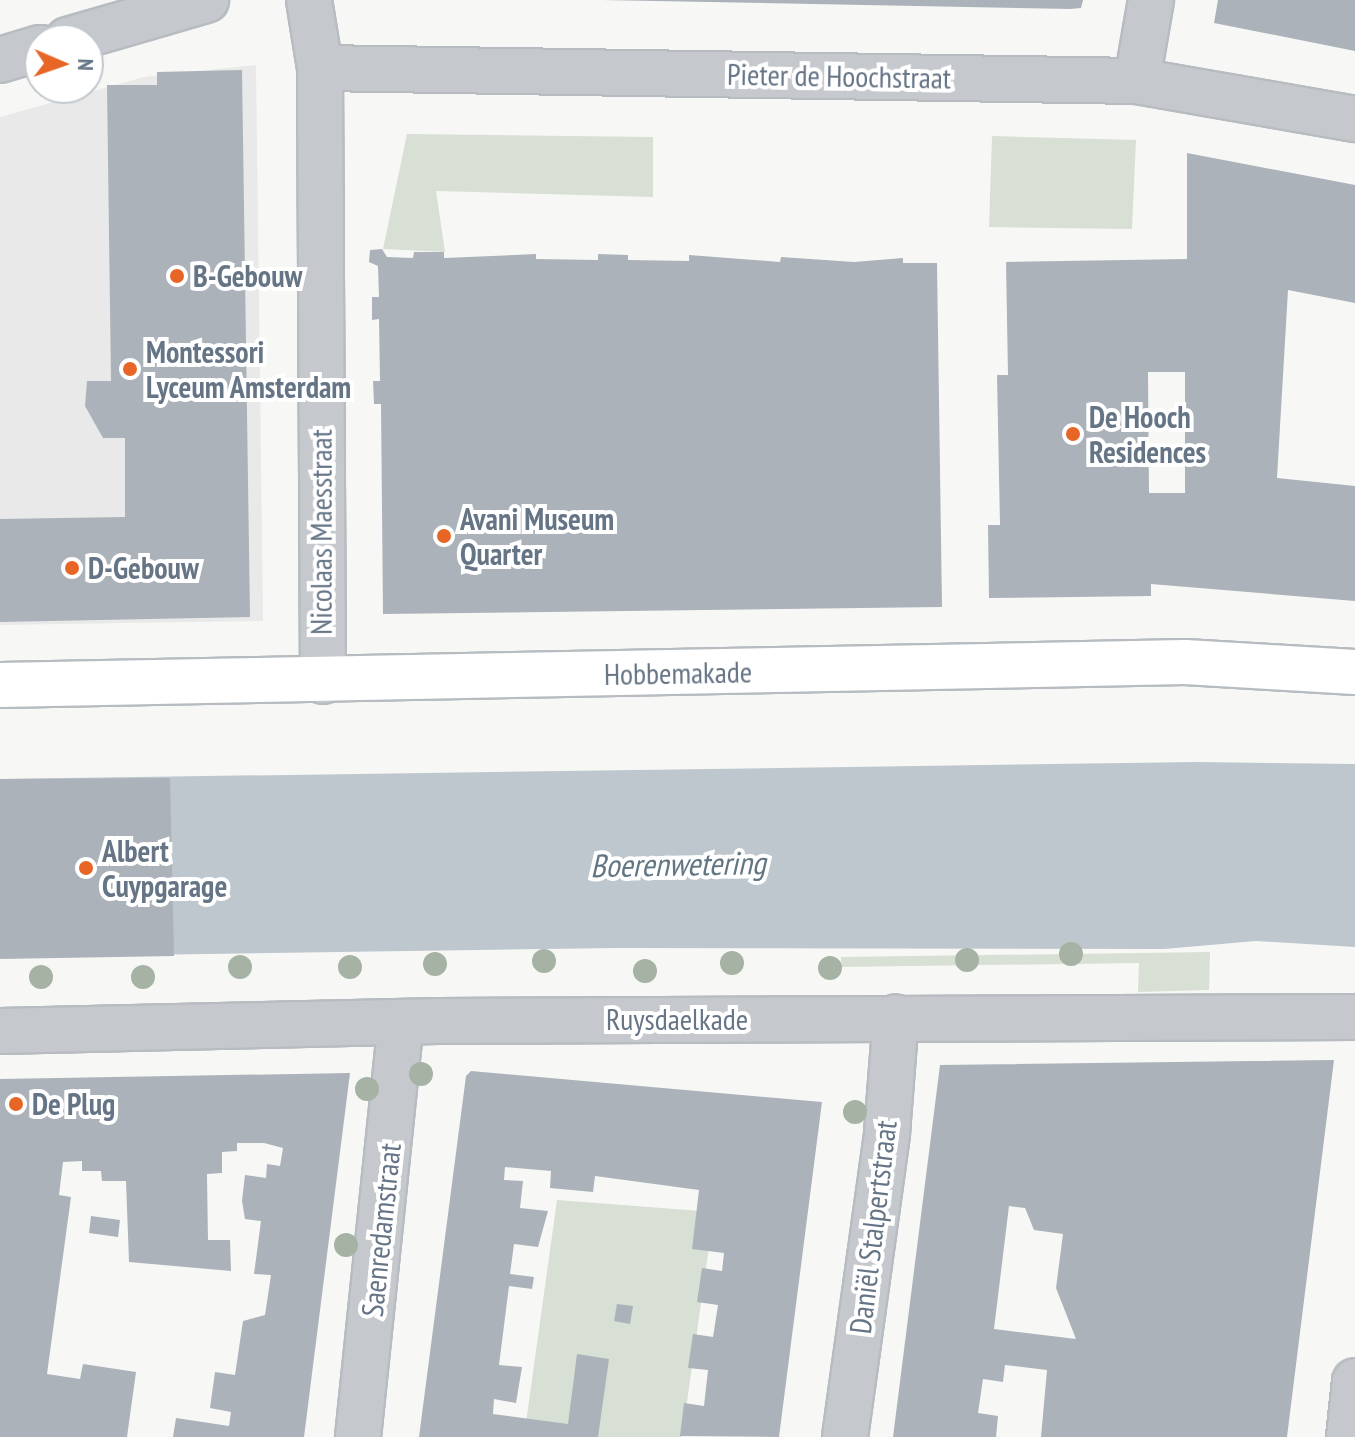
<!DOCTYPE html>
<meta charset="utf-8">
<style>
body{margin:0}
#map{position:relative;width:1355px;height:1437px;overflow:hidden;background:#f7f8f5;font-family:"PT Sans Narrow",sans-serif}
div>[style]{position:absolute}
.built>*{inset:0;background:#e8e9e8}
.green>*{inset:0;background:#d8dfd5}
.water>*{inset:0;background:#bec7cd}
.building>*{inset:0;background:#abb2b9}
.roads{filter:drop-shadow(2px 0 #b7bcc1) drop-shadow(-2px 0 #b7bcc1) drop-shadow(0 2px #b7bcc1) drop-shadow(0 -2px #b7bcc1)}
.street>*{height:44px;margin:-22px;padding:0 22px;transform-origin:22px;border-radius:22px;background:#c5c8cc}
.secondary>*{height:44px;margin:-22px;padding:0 22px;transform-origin:22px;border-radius:22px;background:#fff}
.trees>*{width:24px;height:24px;margin:-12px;border-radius:50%;background:#a6b2a4}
.dots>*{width:22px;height:22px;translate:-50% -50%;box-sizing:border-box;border:4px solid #fff;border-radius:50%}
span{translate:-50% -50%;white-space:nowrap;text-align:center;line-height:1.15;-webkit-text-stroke:8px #fff;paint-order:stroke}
.street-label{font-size:30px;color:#667586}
.poi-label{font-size:30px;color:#667586;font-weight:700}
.left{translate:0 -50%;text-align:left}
.water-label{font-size:32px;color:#627682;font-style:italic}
.north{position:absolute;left:24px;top:24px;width:80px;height:80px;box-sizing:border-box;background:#fff;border:2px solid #c2c8cf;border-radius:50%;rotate:92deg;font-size:22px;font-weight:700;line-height:32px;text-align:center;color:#667586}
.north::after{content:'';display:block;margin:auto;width:28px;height:36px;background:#e76525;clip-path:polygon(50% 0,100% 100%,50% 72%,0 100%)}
</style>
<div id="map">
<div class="built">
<i style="clip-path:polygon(256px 65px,263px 621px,0 625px,0 117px,144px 77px)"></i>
</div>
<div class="green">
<i style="clip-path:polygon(407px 134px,653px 137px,653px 197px,436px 191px,445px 252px,383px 249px)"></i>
<i style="clip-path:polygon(992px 136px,1136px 140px,1132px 229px,989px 227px)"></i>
<i style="clip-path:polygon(1210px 952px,1209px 990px,1138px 992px,1139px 963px,841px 967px,841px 957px)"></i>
<i style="clip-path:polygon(557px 1200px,714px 1212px,682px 1437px,524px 1437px)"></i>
</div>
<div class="water">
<i style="clip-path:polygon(1196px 762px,1355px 764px,1355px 947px,1256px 941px,1164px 949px,617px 948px,72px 956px,0 779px)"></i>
</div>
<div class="building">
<i style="clip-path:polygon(602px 0,1083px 0,1081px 8px,1070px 9px)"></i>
<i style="clip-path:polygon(1218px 0,1355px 0,1355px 51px,1214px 23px)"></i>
<i style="clip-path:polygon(242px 70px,250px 617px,0 622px,0 519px,125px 517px,125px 438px,103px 438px,85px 406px,87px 381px,111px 381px,107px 85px,157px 85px,157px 72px)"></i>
<i style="clip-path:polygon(evenodd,1187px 153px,1355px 185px,1355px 303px,1288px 290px,1277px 478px,1355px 486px,1355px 601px,1151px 584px,1151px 596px,989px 598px,988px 525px,1000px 525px,997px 375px,1008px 375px,1006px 262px,1187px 259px,1187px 153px,1148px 372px,1185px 372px,1185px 493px,1149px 493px,1148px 372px)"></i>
<i style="clip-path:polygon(382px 249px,387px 257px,413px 258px,414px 252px,444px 252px,444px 258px,536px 254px,536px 259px,598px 260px,598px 254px,628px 255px,628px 260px,689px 261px,689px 255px,780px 262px,781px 257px,854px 262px,903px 258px,903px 263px,937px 263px,942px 607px,383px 614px,381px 404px,374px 404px,373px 381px,380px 381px,379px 319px,372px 320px,372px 297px,379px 297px,378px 266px,369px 262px,370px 250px)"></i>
<i style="clip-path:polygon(170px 778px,174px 956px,0 959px,0 779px)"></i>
<i style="clip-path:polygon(evenodd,1334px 1060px,1287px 1437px,1041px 1437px,1047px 1370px,1005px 1365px,1003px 1382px,983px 1379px,978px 1413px,998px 1416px,996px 1437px,893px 1437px,940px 1065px,1334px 1060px,1009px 1206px,1025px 1208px,1034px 1230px,1063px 1234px,1056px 1288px,1076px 1339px,994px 1329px,1009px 1206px)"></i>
<i style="clip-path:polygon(471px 1071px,822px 1102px,779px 1437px,680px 1436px,684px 1403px,704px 1406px,708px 1370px,688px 1368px,693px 1334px,713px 1337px,718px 1305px,697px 1302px,702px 1268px,722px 1271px,724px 1253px,692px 1249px,699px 1190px,595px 1176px,593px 1192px,550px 1188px,551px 1171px,505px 1167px,504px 1180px,523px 1181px,520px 1208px,548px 1211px,538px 1247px,514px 1244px,510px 1274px,534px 1277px,532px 1289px,509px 1286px,499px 1365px,522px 1367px,516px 1403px,494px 1399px,493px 1414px,568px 1424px,577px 1354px,609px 1359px,598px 1437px,419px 1437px,466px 1076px)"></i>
<i style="clip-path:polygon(350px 1073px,304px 1437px,173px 1437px,176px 1418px,229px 1426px,231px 1412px,210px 1408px,215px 1372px,235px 1375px,243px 1321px,265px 1315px,271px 1275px,254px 1274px,261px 1221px,245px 1219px,242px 1201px,245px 1175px,266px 1178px,267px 1164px,280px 1166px,283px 1148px,264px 1143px,237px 1143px,237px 1151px,222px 1152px,222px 1173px,207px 1174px,208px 1240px,230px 1240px,231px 1271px,129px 1262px,126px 1181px,102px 1181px,101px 1171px,82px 1171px,82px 1161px,63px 1162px,59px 1195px,71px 1197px,47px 1374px,80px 1379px,83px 1364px,136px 1372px,127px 1437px,0 1437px,0 1079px)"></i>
<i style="clip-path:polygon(91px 1216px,120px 1220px,118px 1237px,89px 1233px)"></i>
<i style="clip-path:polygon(617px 1304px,633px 1306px,630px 1324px,614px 1321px)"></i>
</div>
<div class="roads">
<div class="street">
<i style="left:309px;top:0;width:69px;rotate:80.8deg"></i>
<i style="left:320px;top:68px;width:613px;rotate:89.72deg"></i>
<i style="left:68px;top:40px;width:144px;rotate:-16.2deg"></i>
<i style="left:0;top:60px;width:42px;rotate:-16.7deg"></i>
<i style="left:320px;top:68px;width:817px;rotate:0.91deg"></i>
<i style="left:1137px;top:81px;width:221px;rotate:9.9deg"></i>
<i style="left:1137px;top:81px;width:82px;rotate:-80.2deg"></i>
<i style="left:0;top:1031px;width:438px;rotate:-1.3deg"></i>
<i style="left:438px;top:1021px;width:917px;rotate:-0.25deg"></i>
<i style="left:358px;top:1437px;width:416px;rotate:-84.1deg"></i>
<i style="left:845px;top:1437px;width:307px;rotate:-82.1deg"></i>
<i style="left:887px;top:1133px;width:116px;rotate:-85.6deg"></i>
<i style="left:1349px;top:1437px;width:56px;rotate:-83.9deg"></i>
</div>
<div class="secondary">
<i style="left:0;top:685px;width:1185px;rotate:-1.11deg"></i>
<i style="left:1185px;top:662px;width:170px;rotate:3.4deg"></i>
</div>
</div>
<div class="trees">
<i style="left:1071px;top:954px"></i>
<i style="left:967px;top:960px"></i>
<i style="left:544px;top:961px"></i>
<i style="left:732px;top:963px"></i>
<i style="left:435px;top:964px"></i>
<i style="left:240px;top:967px"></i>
<i style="left:350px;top:967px"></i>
<i style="left:830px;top:968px"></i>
<i style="left:645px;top:971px"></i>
<i style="left:41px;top:977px"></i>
<i style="left:143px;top:977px"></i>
<i style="left:421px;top:1074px"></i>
<i style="left:367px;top:1089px"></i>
<i style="left:855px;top:1112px"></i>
<i style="left:346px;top:1245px"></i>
</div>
<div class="dots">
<i style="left:177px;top:276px;background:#e76525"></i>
<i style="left:130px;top:369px;background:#e76525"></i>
<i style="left:1073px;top:434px;background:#e76525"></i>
<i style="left:444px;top:536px;background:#e76525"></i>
<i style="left:72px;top:568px;background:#e76525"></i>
<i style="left:86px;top:868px;background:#e76525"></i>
<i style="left:16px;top:1104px;background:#e76525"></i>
</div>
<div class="street-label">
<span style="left:839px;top:76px;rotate:1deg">Pieter de Hoochstraat</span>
<span style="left:321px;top:532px;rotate:-90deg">Nicolaas Maesstraat</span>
<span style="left:678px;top:673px;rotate:-1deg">Hobbemakade</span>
<span style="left:677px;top:1019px">Ruysdaelkade</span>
<span style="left:873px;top:1227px;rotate:-83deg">Daniël Stalpertstraat</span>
<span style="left:381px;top:1230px;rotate:-84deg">Saenredamstraat</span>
</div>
<div class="poi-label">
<span class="left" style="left:193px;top:276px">B-Gebouw</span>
<span class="left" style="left:146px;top:369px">Montessori<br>Lyceum Amsterdam</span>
<span class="left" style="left:1089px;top:434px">De Hooch<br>Residences</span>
<span class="left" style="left:460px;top:536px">Avani Museum<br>Quarter</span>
<span class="left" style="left:88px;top:568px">D-Gebouw</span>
<span class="left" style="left:102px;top:868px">Albert<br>Cuypgarage</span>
<span class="left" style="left:32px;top:1104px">De Plug</span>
</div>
<div class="water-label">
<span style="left:678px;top:864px;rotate:-1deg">Boerenwetering</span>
</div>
<div class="north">N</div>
</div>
